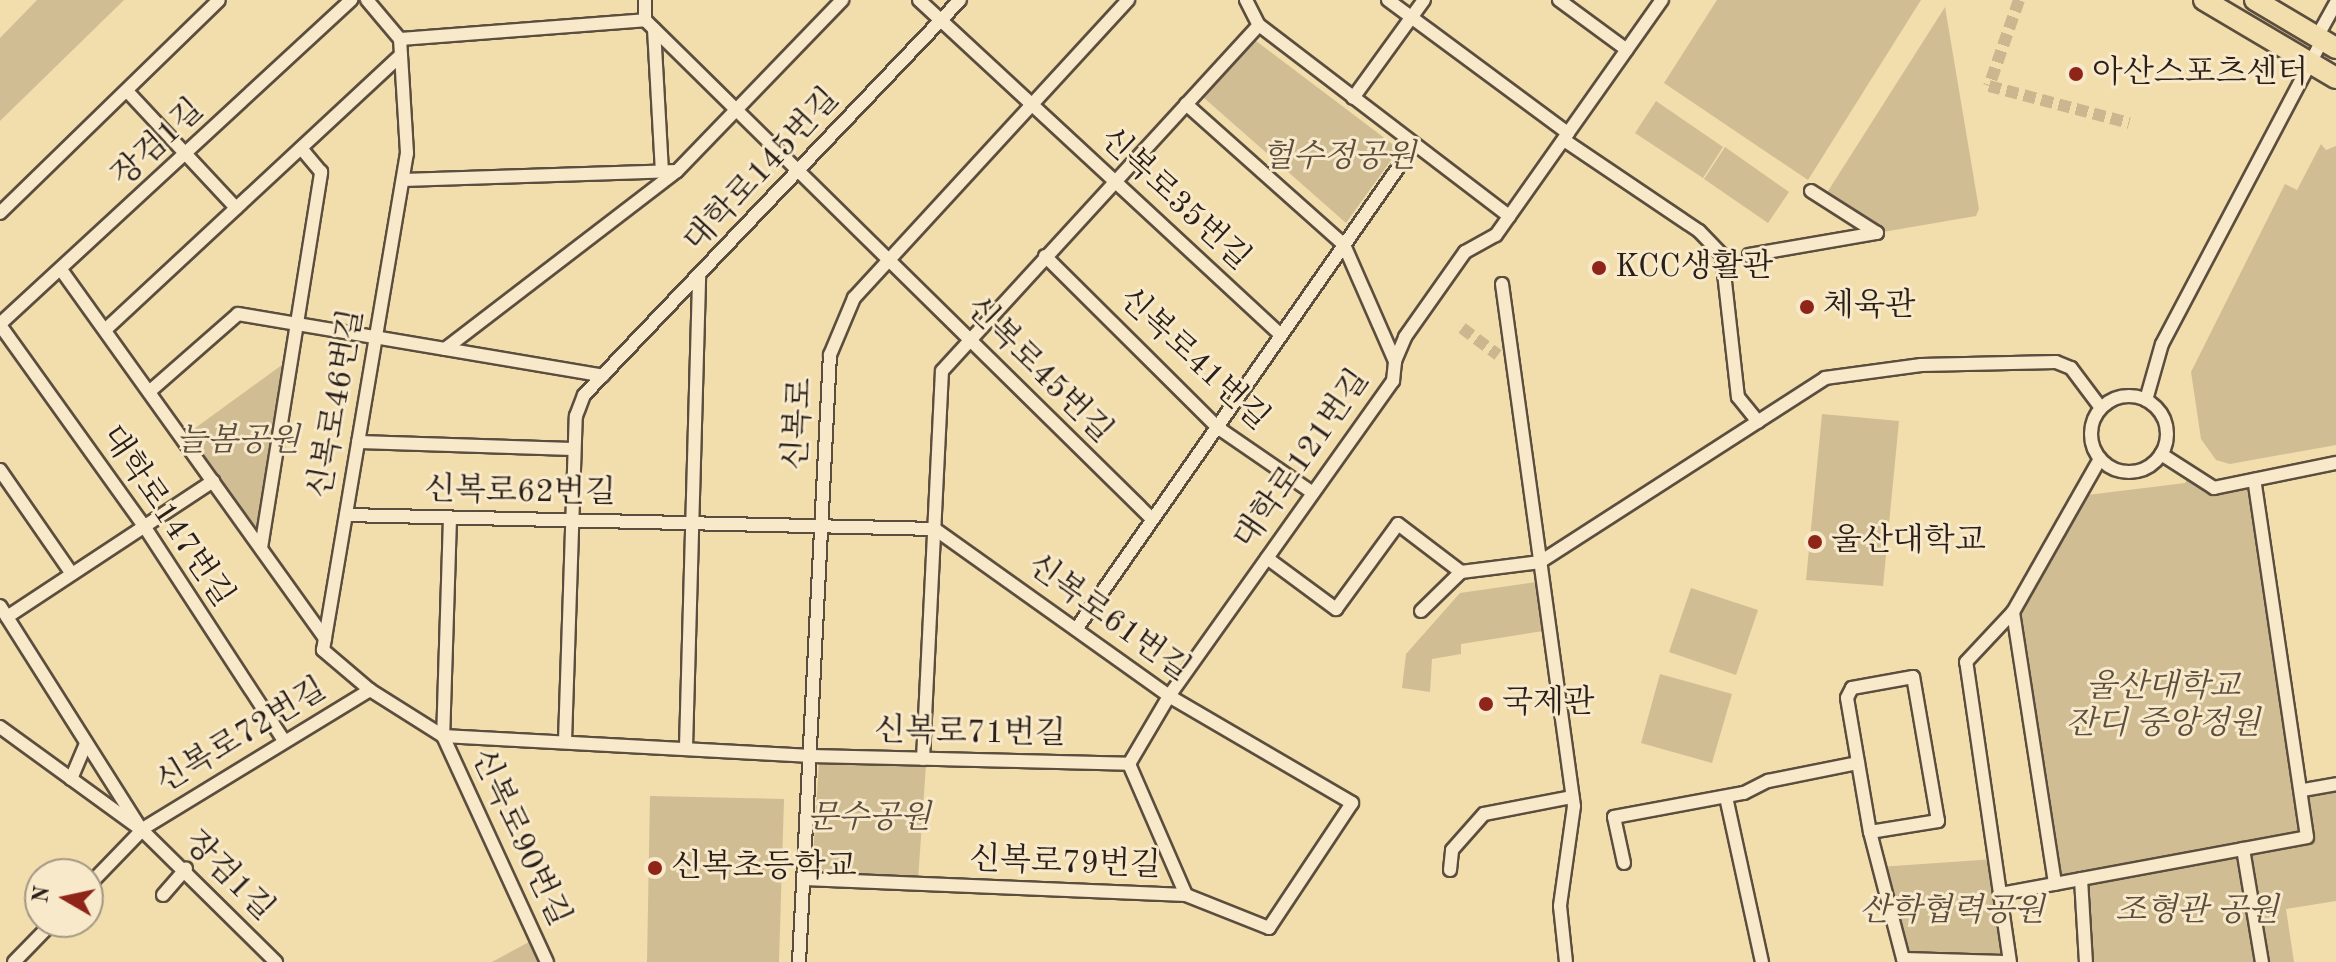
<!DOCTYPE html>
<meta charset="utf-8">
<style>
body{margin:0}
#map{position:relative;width:2336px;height:962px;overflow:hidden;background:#f2ddad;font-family:"Old Standard TT","Noto Serif KR",serif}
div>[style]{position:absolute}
.green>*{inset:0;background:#d0bd94}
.minor-tunnel>*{height:12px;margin-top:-6px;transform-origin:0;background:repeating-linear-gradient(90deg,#cab78f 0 12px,transparent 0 18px)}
.roads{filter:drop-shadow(2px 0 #5c4e3e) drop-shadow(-2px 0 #5c4e3e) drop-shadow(0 2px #5c4e3e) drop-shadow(0 -2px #5c4e3e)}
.minor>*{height:12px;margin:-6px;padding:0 6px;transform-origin:6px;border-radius:6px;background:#f7e9ca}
.minor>.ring{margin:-6px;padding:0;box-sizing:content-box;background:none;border:12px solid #f7e9ca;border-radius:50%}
.primary>*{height:20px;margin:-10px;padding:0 10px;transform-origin:10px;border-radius:10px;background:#f2ddad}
.dots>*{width:22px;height:22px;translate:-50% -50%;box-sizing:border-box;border:4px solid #f7e9ca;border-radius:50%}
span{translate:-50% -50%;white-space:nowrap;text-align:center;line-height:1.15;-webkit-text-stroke:6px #f7e9ca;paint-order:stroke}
.poi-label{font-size:32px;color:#2a1f19}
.left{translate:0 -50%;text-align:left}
.street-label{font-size:32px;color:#2a1f19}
.park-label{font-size:32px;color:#5c4e3e;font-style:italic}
.north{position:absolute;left:24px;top:858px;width:80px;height:80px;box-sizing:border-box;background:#f7e9ca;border:2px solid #a59883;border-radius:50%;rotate:279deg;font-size:22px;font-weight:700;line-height:32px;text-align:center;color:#2a1f19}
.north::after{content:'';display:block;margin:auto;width:28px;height:36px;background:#8f2418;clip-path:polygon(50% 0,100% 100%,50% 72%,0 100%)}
</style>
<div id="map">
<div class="green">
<i style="clip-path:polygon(37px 0,124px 0,0 121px,0 38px)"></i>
<i style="clip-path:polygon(1717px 0,1921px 0,1808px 180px,1664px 83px)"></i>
<i style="clip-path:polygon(1945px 7px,1979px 209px,1976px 216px,1877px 233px,1823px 199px)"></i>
<i style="clip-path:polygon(1256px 41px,1399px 149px,1346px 223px,1203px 97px)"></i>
<i style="clip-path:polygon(1656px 101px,1723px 147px,1703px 178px,1635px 133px)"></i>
<i style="clip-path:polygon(2321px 144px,2326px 150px,2336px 146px,2336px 445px,2230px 464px,2216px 460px,2201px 439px,2191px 372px,2285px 184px,2297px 190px)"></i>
<i style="clip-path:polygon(1725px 147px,1789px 192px,1768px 223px,1704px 179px)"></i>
<i style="clip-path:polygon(286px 362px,257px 534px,187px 434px)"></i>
<i style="clip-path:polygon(1822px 414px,1899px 421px,1883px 586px,1806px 580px)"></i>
<i style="clip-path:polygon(2191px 473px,2214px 488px,2254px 480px,2307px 837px,2055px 884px,2013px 612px,2079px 496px,2185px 483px)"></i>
<i style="clip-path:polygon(1543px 581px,1550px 630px,1461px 644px,1461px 654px,1432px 659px,1430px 692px,1402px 688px,1406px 654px,1460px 593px)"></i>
<i style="clip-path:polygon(1691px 588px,1758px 610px,1736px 675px,1669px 652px)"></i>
<i style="clip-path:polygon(1660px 674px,1732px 694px,1712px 763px,1641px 743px)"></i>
<i style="clip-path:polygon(819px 763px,926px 765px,918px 880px,812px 872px)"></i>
<i style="clip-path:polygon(2336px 791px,2336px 901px,2286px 909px,2294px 962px,2268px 962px,2248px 853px,2311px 839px,2306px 795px)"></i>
<i style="clip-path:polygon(650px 796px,784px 799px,779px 962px,647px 962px)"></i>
<i style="clip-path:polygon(2239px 853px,2258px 962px,2089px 962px,2084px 882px)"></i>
<i style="clip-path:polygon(1995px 859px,2010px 962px,1903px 959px,1879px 867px)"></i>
<i style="clip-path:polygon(529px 942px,538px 962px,492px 962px)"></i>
</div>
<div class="minor-tunnel">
<i style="left:2019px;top:0;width:91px;rotate:109.2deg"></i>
<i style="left:1989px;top:86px;width:145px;rotate:14.8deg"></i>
<i style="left:1462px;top:328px;width:45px;rotate:36.9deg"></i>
</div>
<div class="roads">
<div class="minor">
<i style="left:367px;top:0;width:51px;rotate:49.8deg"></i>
<i style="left:919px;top:0;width:493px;rotate:42.8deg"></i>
<i style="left:1246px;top:0;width:28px;rotate:63deg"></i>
<i style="left:1259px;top:25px;width:315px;rotate:37.4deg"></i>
<i style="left:1388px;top:0;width:224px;rotate:36.5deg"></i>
<i style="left:1559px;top:0;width:84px;rotate:36.3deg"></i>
<i style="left:645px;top:20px;width:20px;rotate:-90deg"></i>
<i style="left:654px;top:29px;width:143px;rotate:86.8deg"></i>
<i style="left:2317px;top:37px;width:39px;rotate:-61deg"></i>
<i style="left:400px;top:39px;width:246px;rotate:-4.4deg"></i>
<i style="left:645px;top:20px;width:711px;rotate:44.54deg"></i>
<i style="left:127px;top:91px;width:160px;rotate:47deg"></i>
<i style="left:1353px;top:98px;width:121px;rotate:-54.1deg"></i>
<i style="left:1186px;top:104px;width:212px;rotate:41.7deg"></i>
<i style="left:1344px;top:245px;width:127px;rotate:66.3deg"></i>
<i style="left:1564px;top:140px;width:163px;rotate:34deg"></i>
<i style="left:1699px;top:231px;width:33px;rotate:46deg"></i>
<i style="left:1722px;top:255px;width:143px;rotate:83.6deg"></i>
<i style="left:1738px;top:397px;width:32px;rotate:51deg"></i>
<i style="left:403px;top:180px;width:274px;rotate:-1.9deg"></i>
<i style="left:1811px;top:191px;width:78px;rotate:32.5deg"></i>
<i style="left:0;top:213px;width:305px;rotate:-44.2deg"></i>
<i style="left:1749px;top:255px;width:130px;rotate:-9.8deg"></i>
<i style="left:1045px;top:256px;width:243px;rotate:44.8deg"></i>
<i style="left:1217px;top:427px;width:116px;rotate:34.5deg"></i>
<i style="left:62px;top:271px;width:452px;rotate:54.4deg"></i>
<i style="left:1502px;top:284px;width:527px;rotate:82.15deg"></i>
<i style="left:1574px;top:806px;width:101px;rotate:98deg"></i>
<i style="left:1560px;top:906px;width:56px;rotate:83.9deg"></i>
<i style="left:0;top:324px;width:478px;rotate:-42.7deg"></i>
<i style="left:0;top:325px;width:251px;rotate:54.4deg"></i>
<i style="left:146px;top:529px;width:253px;rotate:56.9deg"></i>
<i style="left:105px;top:330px;width:404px;rotate:-42.9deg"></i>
<i style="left:445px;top:349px;width:292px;rotate:-37.5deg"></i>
<i style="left:677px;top:171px;width:238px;rotate:-46deg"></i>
<i style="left:149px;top:392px;width:118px;rotate:-41.2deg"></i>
<i style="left:238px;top:314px;width:370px;rotate:9.6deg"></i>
<i class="ring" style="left:2091px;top:396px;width:64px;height:64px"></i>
<i style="left:2146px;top:400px;width:58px;rotate:-74.1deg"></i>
<i style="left:2162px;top:344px;width:344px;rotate:-62.2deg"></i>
<i style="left:358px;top:442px;width:216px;rotate:1.9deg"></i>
<i style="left:2161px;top:454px;width:63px;rotate:32.7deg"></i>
<i style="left:2214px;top:488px;width:125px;rotate:-11.6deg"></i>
<i style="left:0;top:470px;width:126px;rotate:55.3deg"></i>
<i style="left:346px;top:515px;width:589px;rotate:1.36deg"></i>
<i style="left:935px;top:529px;width:287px;rotate:35.5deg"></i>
<i style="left:1169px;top:696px;width:212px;rotate:30.3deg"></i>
<i style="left:1352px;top:803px;width:150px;rotate:123.6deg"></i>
<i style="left:1269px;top:928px;width:89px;rotate:-158.3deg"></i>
<i style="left:1186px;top:895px;width:382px;rotate:-177.6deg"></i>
<i style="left:450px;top:518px;width:218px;rotate:91.8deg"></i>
<i style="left:443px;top:736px;width:249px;rotate:65.3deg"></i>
<i style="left:261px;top:548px;width:381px;rotate:-80.9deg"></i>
<i style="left:321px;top:172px;width:31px;rotate:-130deg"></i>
<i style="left:1267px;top:558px;width:86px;rotate:36.5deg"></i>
<i style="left:1336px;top:609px;width:105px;rotate:-53.9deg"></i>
<i style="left:1398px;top:524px;width:79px;rotate:37.3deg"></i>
<i style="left:1461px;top:572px;width:80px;rotate:-7.2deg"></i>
<i style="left:1540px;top:562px;width:339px;rotate:-32.8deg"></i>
<i style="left:1825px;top:378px;width:97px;rotate:-7.7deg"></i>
<i style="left:1921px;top:365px;width:135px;rotate:-1.3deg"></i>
<i style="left:2056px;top:362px;width:16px;rotate:22deg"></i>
<i style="left:2071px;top:368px;width:50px;rotate:53.1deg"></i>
<i style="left:0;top:606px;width:257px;rotate:57.7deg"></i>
<i style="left:1421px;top:611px;width:56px;rotate:-44.3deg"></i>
<i style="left:2013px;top:612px;width:275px;rotate:81.2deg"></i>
<i style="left:7px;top:617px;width:247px;rotate:-33.4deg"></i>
<i style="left:1077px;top:628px;width:589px;rotate:-55.1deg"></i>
<i style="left:370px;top:690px;width:62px;rotate:-139.6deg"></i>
<i style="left:323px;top:650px;width:504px;rotate:-80.41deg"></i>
<i style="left:407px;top:153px;width:114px;rotate:-93.5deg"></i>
<i style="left:0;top:727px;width:177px;rotate:36deg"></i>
<i style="left:143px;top:831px;width:187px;rotate:44.6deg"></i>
<i style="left:565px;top:741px;width:325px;rotate:-88.1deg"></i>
<i style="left:576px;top:416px;width:22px;rotate:-69deg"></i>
<i style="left:584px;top:395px;width:545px;rotate:-46.41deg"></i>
<i style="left:686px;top:747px;width:471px;rotate:-88.4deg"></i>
<i style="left:923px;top:759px;width:388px;rotate:-87.2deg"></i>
<i style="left:942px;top:371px;width:469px;rotate:-47.5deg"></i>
<i style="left:71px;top:779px;width:39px;rotate:-67deg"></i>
<i style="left:2303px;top:790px;width:34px;rotate:-10deg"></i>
<i style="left:1726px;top:797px;width:169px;rotate:77.7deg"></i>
<i style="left:1870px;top:832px;width:69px;rotate:-9.2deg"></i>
<i style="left:1938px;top:821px;width:146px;rotate:-99.8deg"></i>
<i style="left:1913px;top:677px;width:62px;rotate:169.8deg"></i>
<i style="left:1852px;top:688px;width:11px;rotate:117deg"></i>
<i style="left:1847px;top:698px;width:136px;rotate:80.3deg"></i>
<i style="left:1870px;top:832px;width:131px;rotate:75.4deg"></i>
<i style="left:1903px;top:959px;width:103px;rotate:1.7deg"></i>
<i style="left:2243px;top:849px;width:115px;rotate:80.5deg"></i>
<i style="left:1624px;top:863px;width:47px;rotate:-102.3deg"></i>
<i style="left:1614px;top:817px;width:132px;rotate:-10.5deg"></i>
<i style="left:1744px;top:793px;width:27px;rotate:-27deg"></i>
<i style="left:1768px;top:781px;width:92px;rotate:-11.3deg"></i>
<i style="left:1450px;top:870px;width:20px;rotate:-84deg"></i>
<i style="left:1452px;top:850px;width:48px;rotate:-48.4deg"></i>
<i style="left:1484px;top:814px;width:90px;rotate:-10.9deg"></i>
<i style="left:2081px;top:879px;width:83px;rotate:86.6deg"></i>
<i style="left:88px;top:886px;width:81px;rotate:-46deg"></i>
<i style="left:144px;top:828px;width:265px;rotate:-31.4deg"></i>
<i style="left:370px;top:690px;width:86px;rotate:32.2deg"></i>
<i style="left:443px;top:736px;width:369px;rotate:3.1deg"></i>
<i style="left:811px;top:756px;width:318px;rotate:1.4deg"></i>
<i style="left:2000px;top:894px;width:312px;rotate:-10.5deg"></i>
<i style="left:2307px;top:837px;width:361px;rotate:-98.4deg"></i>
<i style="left:163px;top:895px;width:35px;rotate:-49deg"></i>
<i style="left:1186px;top:895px;width:143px;rotate:-113.5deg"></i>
<i style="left:1129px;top:764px;width:79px;rotate:-59.5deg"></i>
<i style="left:1169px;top:696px;width:387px;rotate:-54.6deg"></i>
<i style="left:1393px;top:381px;width:20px;rotate:-84deg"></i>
<i style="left:1395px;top:361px;width:26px;rotate:-67deg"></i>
<i style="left:1405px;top:337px;width:104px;rotate:-54.8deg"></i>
<i style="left:1465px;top:252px;width:35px;rotate:-29deg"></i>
<i style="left:1496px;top:235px;width:288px;rotate:-54.8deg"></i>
<i style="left:14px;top:962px;width:56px;rotate:-45.7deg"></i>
<i style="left:799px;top:962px;width:608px;rotate:-87.08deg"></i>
<i style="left:830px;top:355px;width:62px;rotate:-67.2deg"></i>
<i style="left:854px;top:298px;width:405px;rotate:-47.4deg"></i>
<i style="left:2010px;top:962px;width:303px;rotate:-98.3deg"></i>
<i style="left:1966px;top:662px;width:69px;rotate:-46.8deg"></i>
<i style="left:2013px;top:612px;width:176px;rotate:-60.4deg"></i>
</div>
<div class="primary">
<i style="left:2204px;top:0;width:153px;rotate:30.6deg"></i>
<i style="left:2255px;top:0;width:94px;rotate:30.7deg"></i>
</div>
</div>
<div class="dots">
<i style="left:2076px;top:74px;background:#8f2418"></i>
<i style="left:1599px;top:268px;background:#8f2418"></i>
<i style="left:1807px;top:307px;background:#8f2418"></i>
<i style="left:1815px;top:542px;background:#8f2418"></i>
<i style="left:1486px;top:704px;background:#8f2418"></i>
<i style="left:655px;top:868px;background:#8f2418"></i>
</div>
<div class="poi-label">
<span class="left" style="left:2092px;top:74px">아산스포츠센터</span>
<span class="left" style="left:1615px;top:268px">KCC생활관</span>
<span class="left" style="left:1823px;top:307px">체육관</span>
<span class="left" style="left:1831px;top:542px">울산대학교</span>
<span class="left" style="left:1502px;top:704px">국제관</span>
<span class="left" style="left:671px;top:868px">신복초등학교</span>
</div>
<div class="street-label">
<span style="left:159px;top:144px;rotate:-43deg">장검1길</span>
<span style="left:763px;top:171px;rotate:-47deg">대학로145번길</span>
<span style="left:1174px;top:200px;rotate:43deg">신복로35번길</span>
<span style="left:1193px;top:360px;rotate:43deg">신복로41번길</span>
<span style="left:1038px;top:371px;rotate:45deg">신복로45번길</span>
<span style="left:338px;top:404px;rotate:-80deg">신복로46번길</span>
<span style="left:800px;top:424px;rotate:-87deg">신복로</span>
<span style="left:1303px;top:460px;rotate:-55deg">대학로121번길</span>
<span style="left:520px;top:493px;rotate:1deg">신복로62번길</span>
<span style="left:166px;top:517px;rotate:56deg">대학로147번길</span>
<span style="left:1108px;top:619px;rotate:36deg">신복로61번길</span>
<span style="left:970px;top:734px;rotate:1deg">신복로71번길</span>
<span style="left:242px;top:737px;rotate:-31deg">신복로72번길</span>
<span style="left:519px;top:838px;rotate:65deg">신복로90번길</span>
<span style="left:1065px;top:864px;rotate:2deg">신복로79번길</span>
<span style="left:228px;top:877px;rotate:45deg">장검1길</span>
</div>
<div class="park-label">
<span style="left:1339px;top:158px">헐수정공원</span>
<span style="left:238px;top:442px">늘봄공원</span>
<span style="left:2163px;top:707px">울산대학교<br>잔디 중앙정원</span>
<span style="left:869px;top:819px">문수공원</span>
<span style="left:1952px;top:912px">산학협력공원</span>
<span style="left:2197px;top:912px">조형관 공원</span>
</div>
<div class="north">N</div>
</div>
